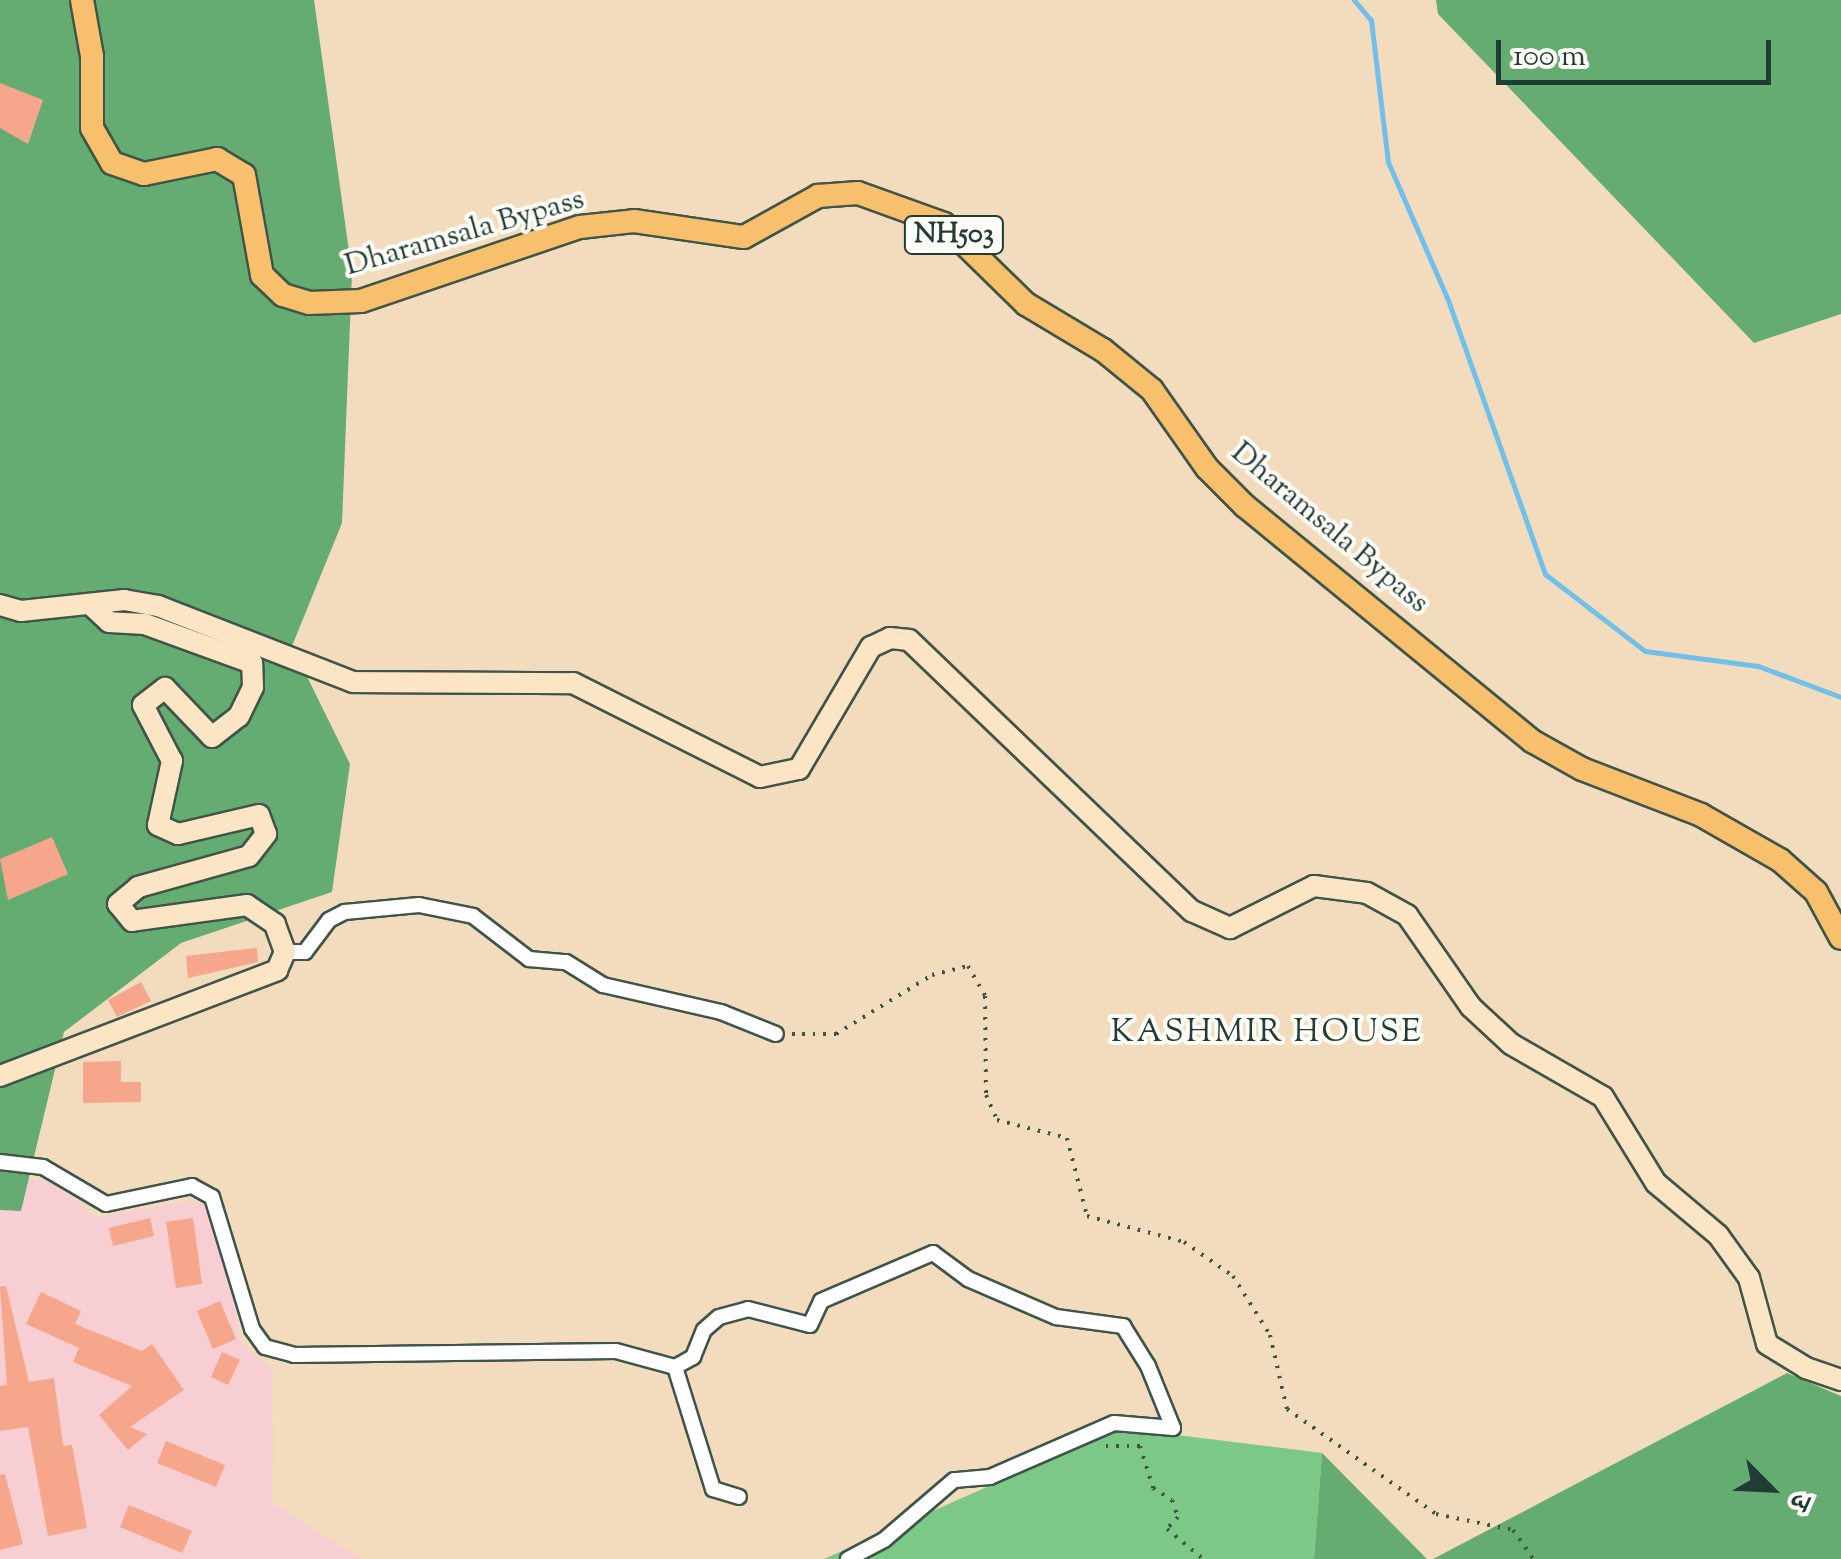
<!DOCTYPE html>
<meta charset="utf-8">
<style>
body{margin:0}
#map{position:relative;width:1841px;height:1559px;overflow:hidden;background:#f2dcbd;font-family:"Sorts Mill Goudy","Noto Serif Devanagari",serif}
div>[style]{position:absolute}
.built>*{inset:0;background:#f7cfd2}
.green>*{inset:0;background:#7cc886}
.forest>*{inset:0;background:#65ac73}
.stream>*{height:5px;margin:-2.5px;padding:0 2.5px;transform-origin:2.5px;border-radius:2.5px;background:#70c0eb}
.building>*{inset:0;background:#f5a68b}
.path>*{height:4px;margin-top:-2px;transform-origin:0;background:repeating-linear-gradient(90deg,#3f5549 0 2.5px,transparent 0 10.5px)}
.roads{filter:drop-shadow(2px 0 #3f5549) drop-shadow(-2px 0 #3f5549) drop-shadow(0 2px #3f5549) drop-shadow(0 -2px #3f5549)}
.street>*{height:14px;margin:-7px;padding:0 7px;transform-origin:7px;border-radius:7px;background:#fff}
.secondary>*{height:20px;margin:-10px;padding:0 10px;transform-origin:10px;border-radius:10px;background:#fce5c4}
.primary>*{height:22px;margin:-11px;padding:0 11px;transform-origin:11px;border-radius:11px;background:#f8bf6c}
span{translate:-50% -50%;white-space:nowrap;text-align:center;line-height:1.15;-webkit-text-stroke:8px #fdfcf7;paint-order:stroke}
.shield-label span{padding:2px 8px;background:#fdfcf7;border:2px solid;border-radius:8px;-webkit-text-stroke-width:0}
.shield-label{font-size:28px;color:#1f3d34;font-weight:700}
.street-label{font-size:30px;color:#1f3d34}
.neighbourhood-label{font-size:32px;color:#1f3d34;letter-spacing:2.5px}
.north{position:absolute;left:1721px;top:1439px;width:100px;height:100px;-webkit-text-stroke:8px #fdfcf7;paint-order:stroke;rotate:114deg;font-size:28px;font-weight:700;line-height:40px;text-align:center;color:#1f3d34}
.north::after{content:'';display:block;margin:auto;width:35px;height:45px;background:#1f3d34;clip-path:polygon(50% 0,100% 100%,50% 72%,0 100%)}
.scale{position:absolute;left:1496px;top:40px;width:275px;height:45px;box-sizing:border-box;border:5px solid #1f3d34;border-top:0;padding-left:12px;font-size:30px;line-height:35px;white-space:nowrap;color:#1f3d34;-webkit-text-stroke:8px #fdfcf7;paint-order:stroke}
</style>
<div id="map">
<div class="built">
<i style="clip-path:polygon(0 1172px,56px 1184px,95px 1217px,191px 1201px,227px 1211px,239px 1340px,273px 1371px,272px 1503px,362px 1559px,0 1559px)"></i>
</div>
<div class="green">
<i style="clip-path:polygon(1120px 1428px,1322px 1453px,1314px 1559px,824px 1559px)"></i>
</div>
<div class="forest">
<i style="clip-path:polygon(0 0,314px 0,352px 273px,342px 523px,292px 646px,350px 764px,332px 892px,181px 943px,64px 1032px,21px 1211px,0 1210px)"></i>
<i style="clip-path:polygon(1436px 0,1841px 0,1841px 314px,1754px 343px,1438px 14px)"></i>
<i style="clip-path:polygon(1787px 1373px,1841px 1396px,1841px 1559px,1433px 1559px)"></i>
<i style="clip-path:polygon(1322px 1453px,1427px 1559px,1314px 1559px)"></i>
</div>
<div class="stream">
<i style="left:1354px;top:0;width:26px;rotate:50deg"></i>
<i style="left:1371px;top:20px;width:143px;rotate:83.2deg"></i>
<i style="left:1388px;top:162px;width:150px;rotate:66.5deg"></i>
<i style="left:1448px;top:300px;width:291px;rotate:70.5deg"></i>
<i style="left:1545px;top:574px;width:126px;rotate:37.6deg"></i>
<i style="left:1645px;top:651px;width:114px;rotate:7.6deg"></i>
<i style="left:1758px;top:666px;width:89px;rotate:20.5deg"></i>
</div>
<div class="building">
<i style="clip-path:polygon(0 83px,43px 100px,28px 144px,0 128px)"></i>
<i style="clip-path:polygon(52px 837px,68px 874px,8px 900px,0 859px)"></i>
<i style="clip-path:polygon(257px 948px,258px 962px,188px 978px,186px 956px)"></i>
<i style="clip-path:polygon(141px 982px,151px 1001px,117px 1017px,108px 1000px)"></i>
<i style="clip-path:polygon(121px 1061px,121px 1082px,141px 1082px,141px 1102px,83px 1103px,83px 1062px)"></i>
<i style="clip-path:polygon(150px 1218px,154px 1236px,113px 1246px,109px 1228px)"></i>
<i style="clip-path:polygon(193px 1218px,202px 1284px,176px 1288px,166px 1222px)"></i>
<i style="clip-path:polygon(6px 1286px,29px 1382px,54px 1378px,63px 1446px,72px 1445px,87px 1528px,48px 1536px,28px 1427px,0 1431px,0 1386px,7px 1385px,0 1287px)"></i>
<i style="clip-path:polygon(41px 1292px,81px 1311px,75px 1324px,142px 1351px,152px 1344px,184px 1390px,130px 1427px,147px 1434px,128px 1450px,99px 1415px,132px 1386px,73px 1362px,79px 1348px,26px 1324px)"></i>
<i style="clip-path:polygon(220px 1301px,236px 1339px,213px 1349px,197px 1311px)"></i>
<i style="clip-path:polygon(222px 1352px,240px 1360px,228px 1385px,211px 1377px)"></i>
<i style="clip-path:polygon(166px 1441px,225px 1465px,216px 1487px,157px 1463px)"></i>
<i style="clip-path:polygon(5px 1474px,23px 1544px,0 1550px,0 1475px)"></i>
<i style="clip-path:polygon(129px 1505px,192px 1531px,182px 1553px,120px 1527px)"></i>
</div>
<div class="path">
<i style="left:792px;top:1034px;width:44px"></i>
<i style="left:836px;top:1034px;width:113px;rotate:-31.6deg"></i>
<i style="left:932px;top:975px;width:37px;rotate:-14deg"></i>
<i style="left:968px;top:966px;width:34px;rotate:60deg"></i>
<i style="left:985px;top:996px;width:99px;rotate:89.4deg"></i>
<i style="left:986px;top:1095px;width:27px;rotate:66deg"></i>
<i style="left:997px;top:1120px;width:72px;rotate:14.4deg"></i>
<i style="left:1067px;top:1138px;width:81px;rotate:75.6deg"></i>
<i style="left:1087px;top:1216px;width:100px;rotate:15deg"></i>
<i style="left:1184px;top:1242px;width:60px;rotate:34.8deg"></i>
<i style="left:1233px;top:1276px;width:70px;rotate:57.9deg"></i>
<i style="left:1270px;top:1335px;width:76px;rotate:77.1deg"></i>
<i style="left:1287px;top:1409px;width:182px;rotate:35.2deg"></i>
<i style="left:1436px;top:1514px;width:79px;rotate:11.7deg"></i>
<i style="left:1513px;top:1530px;width:35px;rotate:55deg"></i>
<i style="left:1106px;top:1446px;width:34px"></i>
<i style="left:1140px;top:1446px;width:44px;rotate:72.8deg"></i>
<i style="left:1153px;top:1488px;width:22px;rotate:32deg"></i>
<i style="left:1172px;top:1500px;width:18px;rotate:71deg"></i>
<i style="left:1178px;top:1517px;width:16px;rotate:133deg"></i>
<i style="left:1167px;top:1529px;width:47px;rotate:39.8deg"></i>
</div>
<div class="roads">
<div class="street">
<i style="left:285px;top:952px;width:20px"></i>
<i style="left:305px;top:952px;width:40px;rotate:-53deg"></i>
<i style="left:329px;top:920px;width:18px;rotate:-27deg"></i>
<i style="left:345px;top:912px;width:74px;rotate:-5.4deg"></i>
<i style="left:419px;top:905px;width:55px;rotate:11.5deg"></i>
<i style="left:473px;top:916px;width:71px;rotate:37.5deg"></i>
<i style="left:529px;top:959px;width:37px;rotate:5deg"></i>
<i style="left:566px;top:962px;width:44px;rotate:31.9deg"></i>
<i style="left:603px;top:985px;width:121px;rotate:12.9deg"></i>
<i style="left:721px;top:1012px;width:59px;rotate:21.8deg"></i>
<i style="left:0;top:1162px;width:43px;rotate:6.6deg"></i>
<i style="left:43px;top:1167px;width:73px;rotate:30.4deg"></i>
<i style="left:106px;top:1204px;width:88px;rotate:-11.8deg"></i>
<i style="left:192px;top:1186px;width:23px;rotate:29deg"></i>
<i style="left:212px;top:1197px;width:138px;rotate:73.1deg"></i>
<i style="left:252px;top:1329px;width:22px;rotate:54deg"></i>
<i style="left:265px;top:1347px;width:30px;rotate:15deg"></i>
<i style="left:294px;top:1355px;width:322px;rotate:-0.7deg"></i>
<i style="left:616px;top:1351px;width:61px;rotate:15.2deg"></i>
<i style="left:675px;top:1367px;width:128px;rotate:72.7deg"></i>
<i style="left:713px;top:1489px;width:27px;rotate:17deg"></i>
<i style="left:675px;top:1367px;width:21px;rotate:-29deg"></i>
<i style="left:693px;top:1357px;width:29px;rotate:-68deg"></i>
<i style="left:704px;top:1330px;width:20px;rotate:-41deg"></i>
<i style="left:719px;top:1317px;width:30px;rotate:-15deg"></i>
<i style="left:748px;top:1309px;width:64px;rotate:14.5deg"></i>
<i style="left:810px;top:1325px;width:26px;rotate:-65deg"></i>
<i style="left:821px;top:1301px;width:122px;rotate:-23.2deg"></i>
<i style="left:933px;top:1253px;width:44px;rotate:36.6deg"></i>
<i style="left:968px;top:1279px;width:96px;rotate:23.4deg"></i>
<i style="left:1056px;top:1317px;width:68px;rotate:7.7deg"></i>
<i style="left:1123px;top:1326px;width:47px;rotate:58deg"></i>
<i style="left:1148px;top:1366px;width:67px;rotate:68deg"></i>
<i style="left:1173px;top:1428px;width:59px;rotate:-175.2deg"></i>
<i style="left:1114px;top:1423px;width:135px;rotate:156.5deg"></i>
<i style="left:990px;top:1477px;width:36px;rotate:175deg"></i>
<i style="left:954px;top:1480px;width:92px;rotate:139.4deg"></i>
<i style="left:884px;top:1540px;width:41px;rotate:152.2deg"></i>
</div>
<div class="secondary">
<i style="left:0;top:605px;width:22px;rotate:16deg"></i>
<i style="left:21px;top:611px;width:104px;rotate:-6.1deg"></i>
<i style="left:124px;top:600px;width:35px;rotate:10deg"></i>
<i style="left:158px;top:606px;width:209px;rotate:21.3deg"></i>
<i style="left:353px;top:682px;width:220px;rotate:0.3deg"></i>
<i style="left:573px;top:683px;width:209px;rotate:26.7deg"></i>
<i style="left:760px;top:777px;width:40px;rotate:-12deg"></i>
<i style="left:799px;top:769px;width:142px;rotate:-59.5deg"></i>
<i style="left:871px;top:647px;width:21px;rotate:-25deg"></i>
<i style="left:890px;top:638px;width:19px;rotate:6deg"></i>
<i style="left:909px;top:640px;width:392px;rotate:43.8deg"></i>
<i style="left:1192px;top:911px;width:42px;rotate:24.1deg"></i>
<i style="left:1230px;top:928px;width:94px;rotate:-26.6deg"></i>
<i style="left:1314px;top:886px;width:53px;rotate:7.5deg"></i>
<i style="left:1367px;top:893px;width:46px;rotate:28.8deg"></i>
<i style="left:1407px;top:915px;width:112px;rotate:55.2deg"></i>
<i style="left:1471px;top:1007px;width:54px;rotate:42.8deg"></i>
<i style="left:1511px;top:1044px;width:106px;rotate:29.9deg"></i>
<i style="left:1603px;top:1097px;width:101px;rotate:58.4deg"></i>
<i style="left:1656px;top:1183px;width:81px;rotate:40deg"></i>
<i style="left:1718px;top:1235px;width:53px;rotate:54.2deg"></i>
<i style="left:1749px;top:1278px;width:68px;rotate:74.7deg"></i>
<i style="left:1767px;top:1344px;width:46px;rotate:31.6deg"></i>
<i style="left:1806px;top:1368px;width:37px;rotate:19deg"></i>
<i style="left:0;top:1076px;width:297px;rotate:-20.9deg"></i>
<i style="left:277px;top:970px;width:20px;rotate:-66deg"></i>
<i style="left:285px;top:952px;width:30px;rotate:-110deg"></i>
<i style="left:275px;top:924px;width:34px;rotate:-146deg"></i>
<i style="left:247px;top:905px;width:116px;rotate:172.1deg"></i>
<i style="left:132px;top:921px;width:22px;rotate:-129deg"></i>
<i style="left:118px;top:904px;width:26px;rotate:-40deg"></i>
<i style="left:138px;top:887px;width:115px;rotate:-15.6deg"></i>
<i style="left:249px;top:856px;width:28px;rotate:-52deg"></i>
<i style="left:266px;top:834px;width:20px;rotate:-110deg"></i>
<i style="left:259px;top:815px;width:83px;rotate:166.8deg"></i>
<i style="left:178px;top:834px;width:22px;rotate:-156deg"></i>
<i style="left:158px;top:825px;width:66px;rotate:-77.7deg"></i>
<i style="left:172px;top:761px;width:63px;rotate:-117.4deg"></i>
<i style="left:143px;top:705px;width:28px;rotate:-38deg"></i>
<i style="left:165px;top:688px;width:68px;rotate:46.2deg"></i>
<i style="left:212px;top:737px;width:34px;rotate:-38deg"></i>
<i style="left:239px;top:716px;width:32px;rotate:-64deg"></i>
<i style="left:253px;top:687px;width:24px;rotate:-92deg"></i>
<i style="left:252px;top:663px;width:114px;rotate:-160deg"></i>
<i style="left:145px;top:624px;width:36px;rotate:-177deg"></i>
<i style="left:109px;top:622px;width:22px;rotate:-137deg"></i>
</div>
<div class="primary">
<i style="left:82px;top:0;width:57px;rotate:79.9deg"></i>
<i style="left:92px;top:56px;width:72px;rotate:90deg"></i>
<i style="left:92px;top:128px;width:40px;rotate:60.3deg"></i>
<i style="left:112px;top:163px;width:34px;rotate:19deg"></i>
<i style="left:144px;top:174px;width:75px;rotate:-11.6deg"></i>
<i style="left:217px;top:159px;width:31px;rotate:31deg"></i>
<i style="left:244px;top:175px;width:102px;rotate:79.8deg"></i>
<i style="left:262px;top:275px;width:29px;rotate:44deg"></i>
<i style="left:283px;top:295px;width:27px;rotate:17deg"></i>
<i style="left:309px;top:303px;width:52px;rotate:-2.2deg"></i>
<i style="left:361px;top:301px;width:231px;rotate:-18.7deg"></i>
<i style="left:580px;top:227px;width:54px;rotate:-6.3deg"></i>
<i style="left:634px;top:221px;width:111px;rotate:8.3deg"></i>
<i style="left:744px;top:237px;width:85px;rotate:-29deg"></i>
<i style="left:818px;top:196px;width:40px;rotate:-4.3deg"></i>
<i style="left:858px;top:193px;width:91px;rotate:19.8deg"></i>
<i style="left:944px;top:224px;width:115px;rotate:44.3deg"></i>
<i style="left:1026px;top:304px;width:90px;rotate:30.9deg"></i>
<i style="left:1103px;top:350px;width:63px;rotate:39.2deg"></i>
<i style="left:1152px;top:390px;width:95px;rotate:54.8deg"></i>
<i style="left:1207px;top:468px;width:54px;rotate:45deg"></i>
<i style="left:1245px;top:506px;width:371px;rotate:39.3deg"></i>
<i style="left:1532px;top:741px;width:57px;rotate:29.2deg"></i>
<i style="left:1582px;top:769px;width:128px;rotate:21.1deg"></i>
<i style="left:1701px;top:815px;width:91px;rotate:29.7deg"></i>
<i style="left:1780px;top:860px;width:48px;rotate:41.6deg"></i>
<i style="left:1816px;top:892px;width:52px;rotate:61.5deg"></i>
</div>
</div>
<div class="shield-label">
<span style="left:954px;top:235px">NH503</span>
</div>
<div class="street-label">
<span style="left:465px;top:234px;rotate:-16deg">Dharamsala Bypass</span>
<span style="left:1329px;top:529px;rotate:40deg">Dharamsala Bypass</span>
</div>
<div class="neighbourhood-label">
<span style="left:1267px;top:1033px">KASHMIR HOUSE</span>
</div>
<div class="north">उ</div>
<div class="scale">100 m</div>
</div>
